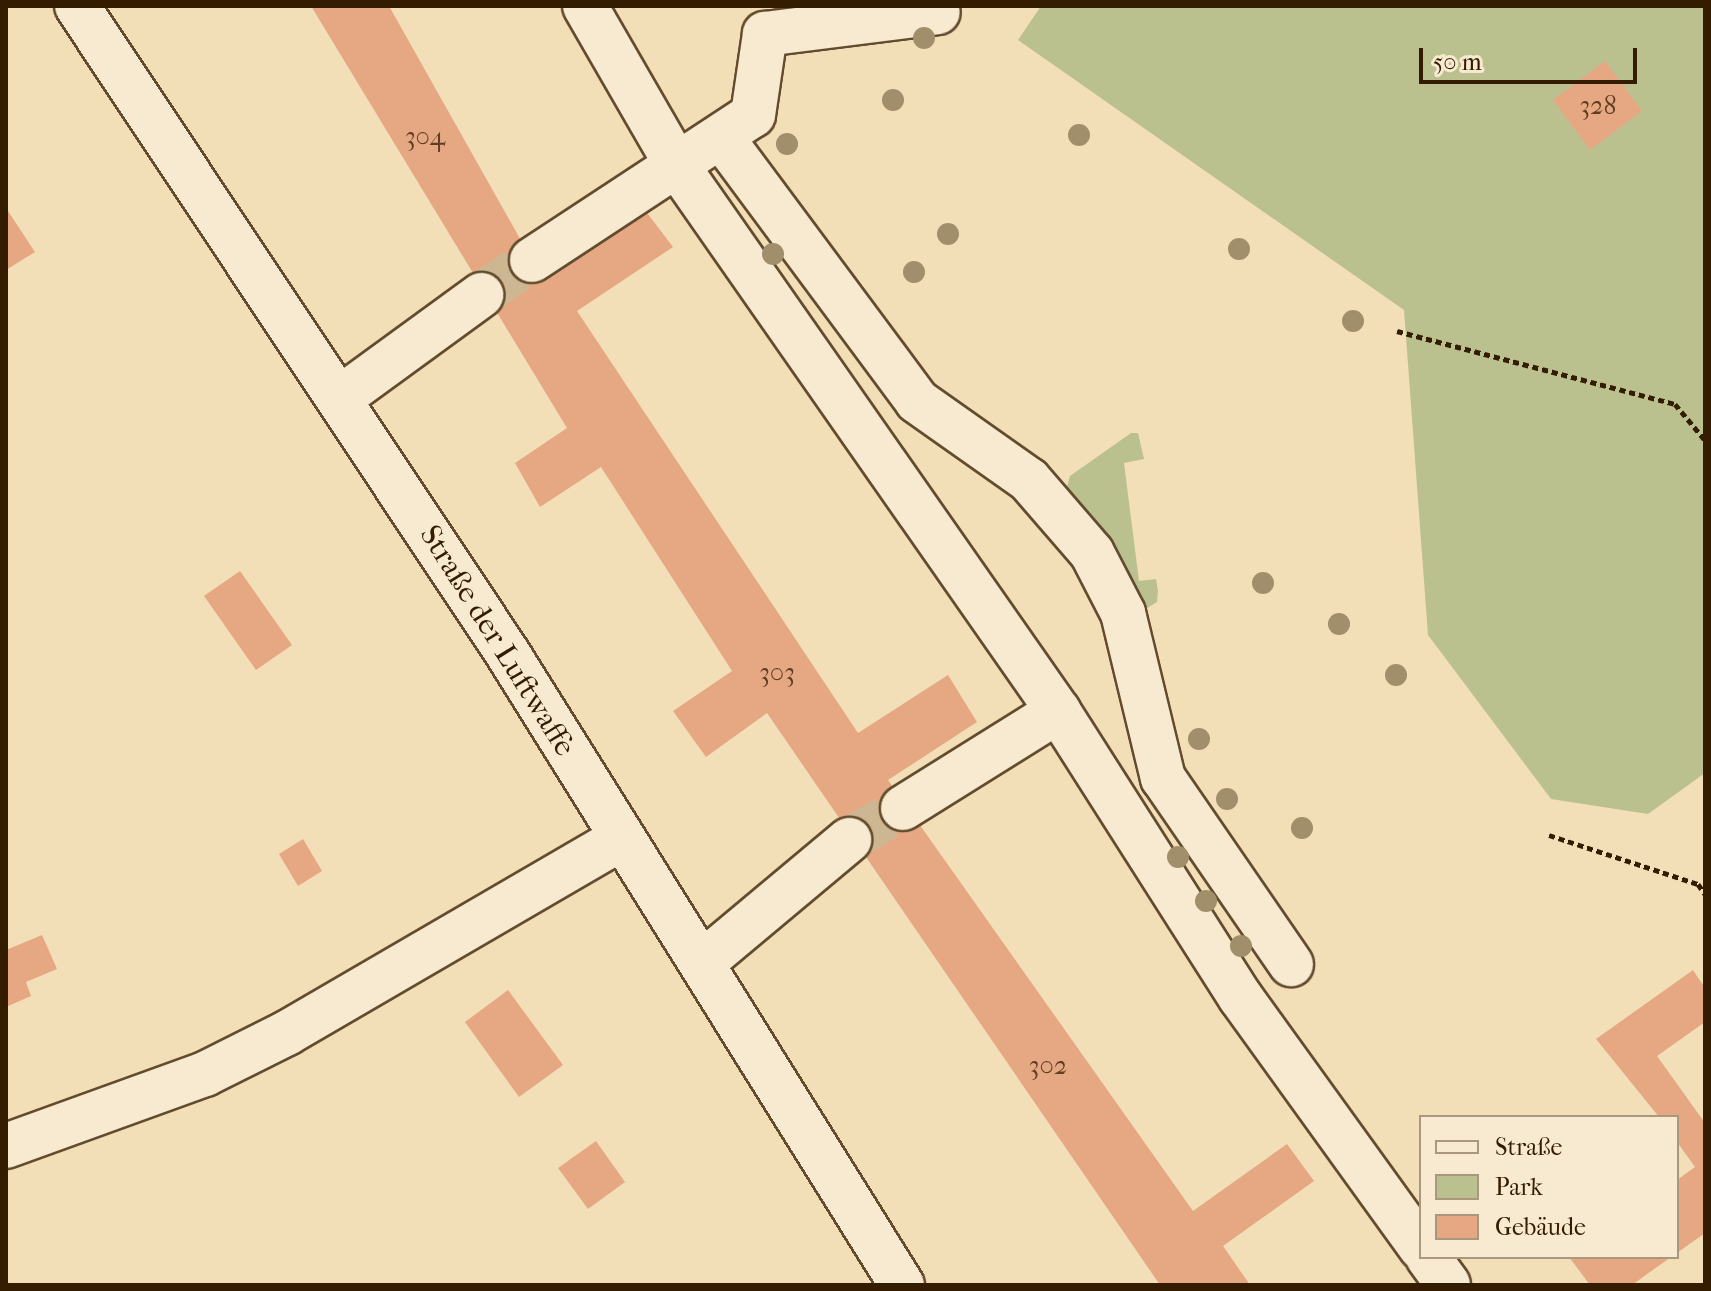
<!DOCTYPE html>
<meta charset="utf-8">
<style>
body{margin:0}
#map{position:relative;width:1711px;height:1291px;overflow:hidden;background:#f2deb7;font-family:"IM FELL French Canon",serif}
div>[style]{position:absolute}
.green>*{inset:0;background:#bbc18e}
.building>*{inset:0;background:#e6a883}
.minor-tunnel>*{height:44px;margin-top:-22px;transform-origin:0;background:repeating-linear-gradient(90deg,#ccb792 0 44px,transparent 0 66px)}
.path>*{height:5px;margin-top:-2.5px;transform-origin:0;background:repeating-linear-gradient(90deg,#331c00 0 6px,transparent 0 10px)}
.roads{filter:drop-shadow(2px 0 #634c2e) drop-shadow(-2px 0 #634c2e) drop-shadow(0 2px #634c2e) drop-shadow(0 -2px #634c2e)}
.minor>*{height:44px;margin:-22px;padding:0 22px;transform-origin:22px;border-radius:22px;background:#f7ead0}
.trees>*{width:22px;height:22px;margin:-11px;border-radius:50%;background:#a08f6a}
span{translate:-50% -50%;white-space:nowrap;text-align:center;line-height:1.15;-webkit-text-stroke:8px #f7ead0;paint-order:stroke}
.number-label{font-size:26px;color:#603f21}
.number-label span{-webkit-text-stroke-width:0}
.street-label{font-size:30px;color:#331c00}
.frame{position:absolute;inset:0;border:8px solid #331c00;pointer-events:none}
.legend{position:absolute;left:1419px;top:1115px;width:260px;height:144px;box-sizing:border-box;background:#f7ead0;border:2px solid #a9987d;margin:0;padding:10px 14px;list-style:none;font-size:24px;color:#331c00}
.legend li{display:flex;align-items:center;gap:16px;height:40px}
.legend b{width:40px;border:2px solid #a9987d}
.scale{position:absolute;left:1419px;top:48px;width:218px;height:36px;box-sizing:border-box;border:4px solid #331c00;border-top:0;padding-left:10px;font-size:24px;line-height:28px;white-space:nowrap;color:#331c00;-webkit-text-stroke:6px #f7ead0;paint-order:stroke}
</style>
<div id="map">
<div class="green">
<i style="clip-path:polygon(1041px 6px,1705px 6px,1705px 773px,1648px 814px,1551px 799px,1428px 635px,1404px 310px,1018px 40px)"></i>
<i style="clip-path:polygon(1131px 433px,1138px 433px,1144px 459px,1124px 463px,1139px 581px,1156px 579px,1158px 591px,1157px 602px,1144px 610px,1064px 497px,1070px 476px)"></i>
</div>
<div class="building">
<i style="clip-path:polygon(311px 6px,389px 6px,532px 260px,641px 205px,673px 247px,577px 311px,858px 733px,948px 675px,977px 722px,888px 780px,1193px 1211px,1287px 1144px,1314px 1181px,1223px 1246px,1250px 1285px,1160px 1285px,767px 713px,706px 757px,673px 711px,732px 671px,601px 467px,540px 507px,515px 463px,567px 428px)"></i>
<i style="clip-path:polygon(1605px 61px,1642px 111px,1590px 150px,1553px 100px)"></i>
<i style="clip-path:polygon(6px 208px,35px 252px,6px 270px)"></i>
<i style="clip-path:polygon(240px 571px,292px 645px,256px 670px,204px 596px)"></i>
<i style="clip-path:polygon(303px 839px,322px 871px,298px 886px,279px 854px)"></i>
<i style="clip-path:polygon(42px 935px,57px 969px,26px 982px,31px 996px,6px 1007px,6px 950px)"></i>
<i style="clip-path:polygon(1693px 970px,1705px 988px,1705px 1022px,1657px 1056px,1705px 1123px,1705px 1233px,1677px 1253px,1677px 1180px,1695px 1167px,1677px 1142px,1677px 1117px,1659px 1117px,1596px 1039px)"></i>
<i style="clip-path:polygon(508px 990px,563px 1065px,519px 1097px,465px 1022px)"></i>
<i style="clip-path:polygon(596px 1141px,625px 1182px,588px 1209px,558px 1168px)"></i>
<i style="clip-path:polygon(1569px 1257px,1671px 1257px,1632px 1285px,1590px 1285px)"></i>
</div>
<div class="minor-tunnel">
<i style="left:481px;top:295px;width:62px;rotate:-34.5deg"></i>
<i style="left:849px;top:840px;width:63px;rotate:-30.7deg"></i>
</div>
<div class="path">
<i style="left:1397px;top:331px;width:287px;rotate:14.7deg"></i>
<i style="left:1675px;top:404px;width:47px;rotate:50.2deg"></i>
<i style="left:1549px;top:835px;width:157px;rotate:18.2deg"></i>
<i style="left:1698px;top:884px;width:12px;rotate:55deg"></i>
</div>
<div class="roads">
<div class="minor">
<i style="left:77px;top:6px;width:778px;rotate:56.37deg"></i>
<i style="left:508px;top:654px;width:744px;rotate:58.02deg"></i>
<i style="left:585px;top:6px;width:186px;rotate:60deg"></i>
<i style="left:678px;top:167px;width:664px;rotate:55.06deg"></i>
<i style="left:1058px;top:711px;width:340px;rotate:57.5deg"></i>
<i style="left:1241px;top:998px;width:308px;rotate:54.2deg"></i>
<i style="left:722px;top:138px;width:327px;rotate:53.4deg"></i>
<i style="left:917px;top:401px;width:137px;rotate:35.2deg"></i>
<i style="left:1029px;top:480px;width:96px;rotate:49.2deg"></i>
<i style="left:1092px;top:553px;width:68px;rotate:62.7deg"></i>
<i style="left:1123px;top:613px;width:170px;rotate:76.4deg"></i>
<i style="left:1163px;top:778px;width:226px;rotate:55.5deg"></i>
<i style="left:532px;top:260px;width:264px;rotate:-33.3deg"></i>
<i style="left:753px;top:115px;width:82px;rotate:-81.6deg"></i>
<i style="left:765px;top:34px;width:174px;rotate:-7.2deg"></i>
<i style="left:340px;top:398px;width:175px;rotate:-36.1deg"></i>
<i style="left:903px;top:808px;width:183px;rotate:-32deg"></i>
<i style="left:702px;top:963px;width:192px;rotate:-39.9deg"></i>
<i style="left:6px;top:1146px;width:212px;rotate:-19.9deg"></i>
<i style="left:205px;top:1074px;width:92px;rotate:-26.6deg"></i>
<i style="left:287px;top:1033px;width:385px;rotate:-30.2deg"></i>
<i style="left:1428px;top:1257px;width:34px;rotate:54deg"></i>
</div>
</div>
<div class="trees">
<i style="left:924px;top:38px"></i>
<i style="left:893px;top:100px"></i>
<i style="left:1079px;top:135px"></i>
<i style="left:787px;top:144px"></i>
<i style="left:948px;top:234px"></i>
<i style="left:1239px;top:249px"></i>
<i style="left:773px;top:254px"></i>
<i style="left:914px;top:272px"></i>
<i style="left:1353px;top:321px"></i>
<i style="left:1263px;top:583px"></i>
<i style="left:1339px;top:624px"></i>
<i style="left:1396px;top:675px"></i>
<i style="left:1199px;top:739px"></i>
<i style="left:1227px;top:799px"></i>
<i style="left:1302px;top:828px"></i>
<i style="left:1178px;top:857px"></i>
<i style="left:1206px;top:901px"></i>
<i style="left:1241px;top:946px"></i>
</div>
<div class="number-label">
<span style="left:1598px;top:106px">328</span>
<span style="left:425px;top:137px">304</span>
<span style="left:777px;top:673px">303</span>
<span style="left:1048px;top:1066px">302</span>
</div>
<div class="street-label">
<span style="left:497px;top:641px;rotate:58deg">Straße der Luftwaffe</span>
</div>
<div class="frame"></div>
<ul class="legend">
<li><b style="height:10px;background:#f7ead0"></b>Straße</li>
<li><b style="height:22px;background:#bbc18e"></b>Park</li>
<li><b style="height:22px;background:#e6a883"></b>Gebäude</li>
</ul>
<div class="scale">50 m</div>
</div>
